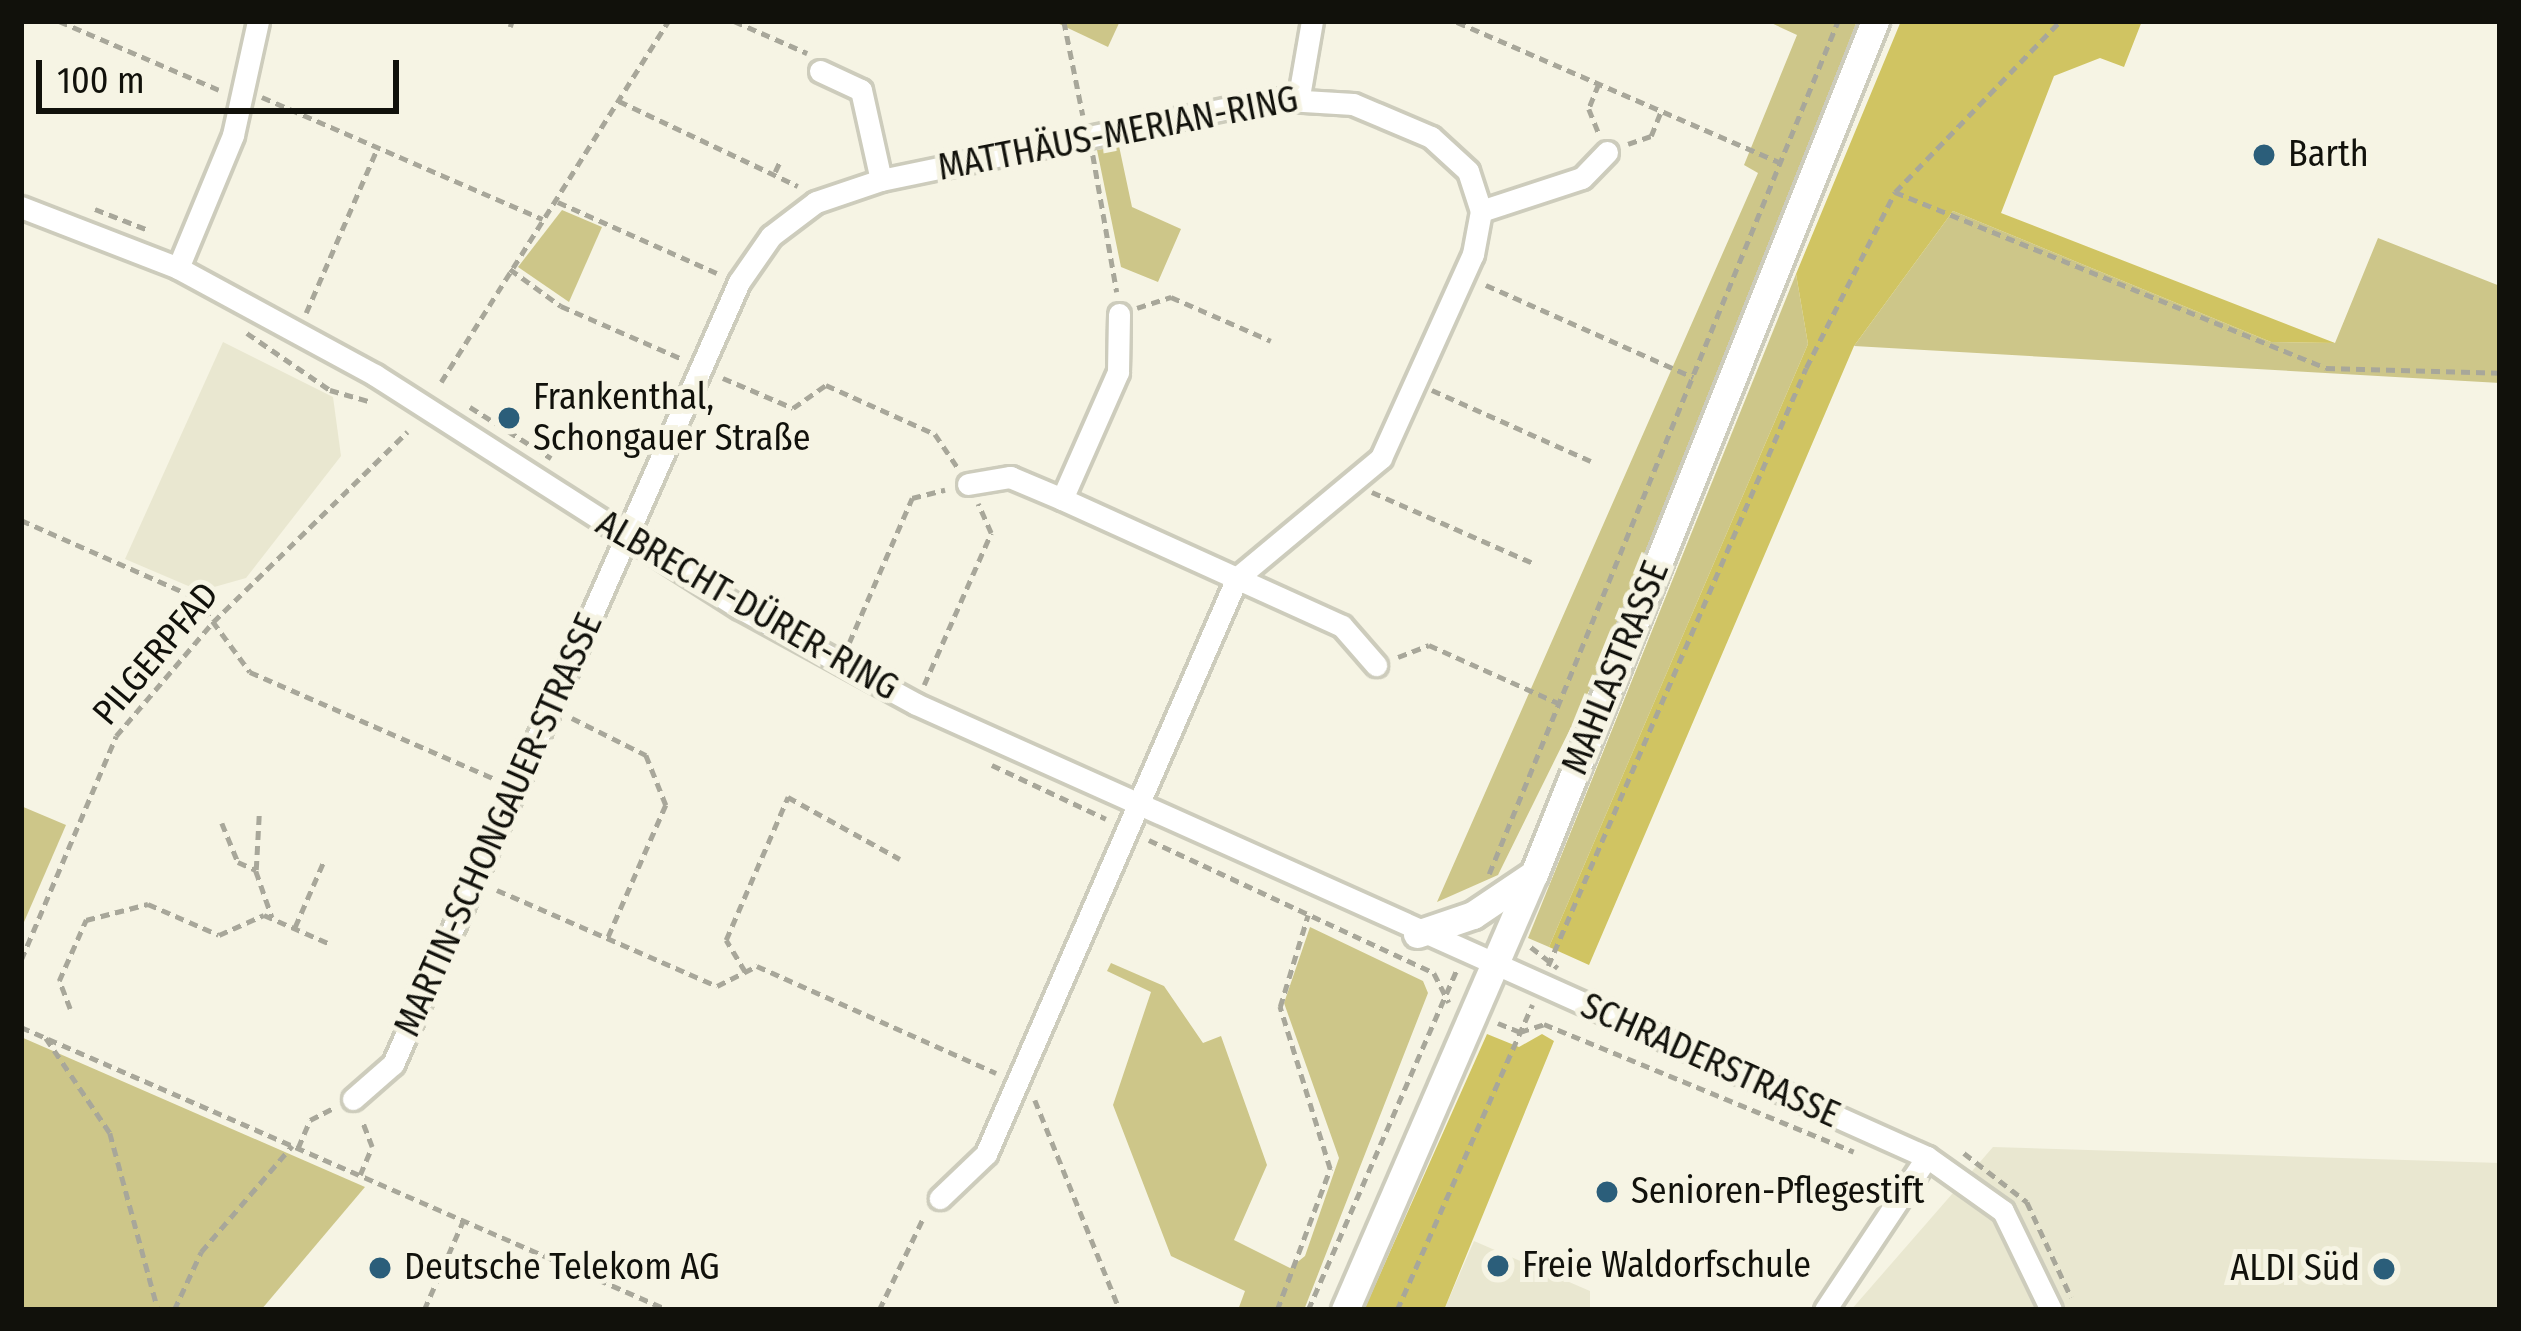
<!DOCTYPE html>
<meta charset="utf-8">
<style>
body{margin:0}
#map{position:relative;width:2521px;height:1331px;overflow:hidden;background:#f6f4e4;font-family:"Fira Sans Condensed",sans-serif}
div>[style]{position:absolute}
.built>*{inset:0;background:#e9e7d0}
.green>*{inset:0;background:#cdc689}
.forest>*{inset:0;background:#d0c462}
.path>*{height:4.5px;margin-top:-2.25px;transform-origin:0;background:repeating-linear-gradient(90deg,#a8a79a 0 9px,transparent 0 15px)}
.roads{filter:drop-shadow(3px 0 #cdccbc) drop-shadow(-3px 0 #cdccbc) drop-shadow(0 3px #cdccbc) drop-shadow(0 -3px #cdccbc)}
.street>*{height:21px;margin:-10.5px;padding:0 10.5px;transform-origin:10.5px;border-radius:10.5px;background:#fff}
.secondary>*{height:27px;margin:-13.5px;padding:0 13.5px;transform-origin:13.5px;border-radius:13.5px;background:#fff}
.dots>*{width:33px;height:33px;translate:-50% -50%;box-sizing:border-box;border:6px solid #f6f4e4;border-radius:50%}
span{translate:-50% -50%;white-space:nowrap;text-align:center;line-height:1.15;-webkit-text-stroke:10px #f6f4e4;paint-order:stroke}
.street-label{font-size:36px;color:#11110b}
.poi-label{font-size:36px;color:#11110b}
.left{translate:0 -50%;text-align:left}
.right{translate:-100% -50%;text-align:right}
.frame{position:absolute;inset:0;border:24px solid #11110b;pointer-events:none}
.scale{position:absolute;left:36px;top:60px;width:363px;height:54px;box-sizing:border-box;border:6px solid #11110b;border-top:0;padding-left:15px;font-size:36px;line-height:42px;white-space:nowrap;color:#11110b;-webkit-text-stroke:9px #f6f4e4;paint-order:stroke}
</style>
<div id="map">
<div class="built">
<i style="clip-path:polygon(223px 342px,333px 397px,341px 456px,246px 578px,200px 591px,125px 559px)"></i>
<i style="clip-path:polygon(1993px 1147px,2500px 1163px,2500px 1310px,1851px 1310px)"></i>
<i style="clip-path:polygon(1474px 1241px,1590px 1291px,1590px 1310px,1444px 1310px)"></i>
</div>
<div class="green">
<i style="clip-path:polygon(1053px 21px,1120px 21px,1108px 47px)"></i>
<i style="clip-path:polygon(1767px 21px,1857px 21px,1620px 628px,1498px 875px,1437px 902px,1758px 173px,1744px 165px,1797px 35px)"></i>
<i style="clip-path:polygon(1119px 146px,1132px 207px,1181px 229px,1158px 282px,1121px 267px,1097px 150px)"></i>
<i style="clip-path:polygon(562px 210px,602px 227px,569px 302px,518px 267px)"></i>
<i style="clip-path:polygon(1953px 211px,2271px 342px,2335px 343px,2378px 238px,2500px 286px,2500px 383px,1854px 346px)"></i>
<i style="clip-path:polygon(1796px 274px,1808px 344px,1549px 947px,1528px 938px)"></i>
<i style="clip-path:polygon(21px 806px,66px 825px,21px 929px)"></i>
<i style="clip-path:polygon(1310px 927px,1423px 981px,1428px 993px,1304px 1310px,1238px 1310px,1245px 1291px,1171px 1256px,1113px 1105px,1151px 992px,1107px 971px,1111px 963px,1164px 986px,1203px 1043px,1221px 1036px,1267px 1165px,1234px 1240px,1290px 1268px,1305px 1256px,1339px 1158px,1284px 1003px)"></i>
<i style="clip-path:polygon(21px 1037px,365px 1187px,261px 1310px,21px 1310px)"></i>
</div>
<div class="forest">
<i style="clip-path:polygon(1901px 21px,2142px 21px,2124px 67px,2100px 58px,2054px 76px,2001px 213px,2335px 343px,2271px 342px,1953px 211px,1854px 346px,1589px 965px,1549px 947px,1808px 344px,1796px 274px)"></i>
<i style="clip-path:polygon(1487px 1034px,1519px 1047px,1542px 1034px,1554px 1041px,1444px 1310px,1364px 1310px)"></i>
</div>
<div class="path">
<i style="left:59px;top:21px;width:174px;rotate:23.3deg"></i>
<i style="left:734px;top:21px;width:80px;rotate:23.7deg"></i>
<i style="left:1064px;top:21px;width:96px;rotate:78.6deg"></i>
<i style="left:1457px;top:22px;width:354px;rotate:23.5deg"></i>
<i style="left:510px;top:27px;width:6px;rotate:-72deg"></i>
<i style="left:1599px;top:84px;width:27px;rotate:112deg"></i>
<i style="left:1589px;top:109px;width:27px;rotate:68deg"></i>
<i style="left:262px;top:97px;width:306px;rotate:23.5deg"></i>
<i style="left:619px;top:101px;width:198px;rotate:25.4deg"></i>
<i style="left:1628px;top:144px;width:24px;rotate:-19deg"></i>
<i style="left:1651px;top:136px;width:27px;rotate:-68deg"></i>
<i style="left:1093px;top:155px;width:139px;rotate:80.1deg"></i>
<i style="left:775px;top:172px;width:14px;rotate:-65deg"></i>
<i style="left:1895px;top:192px;width:466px;rotate:22.2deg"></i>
<i style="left:2326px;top:368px;width:174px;rotate:1.6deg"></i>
<i style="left:558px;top:202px;width:174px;rotate:24.1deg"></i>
<i style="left:95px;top:209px;width:55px;rotate:21.4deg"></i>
<i style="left:510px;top:269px;width:63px;rotate:36deg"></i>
<i style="left:561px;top:306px;width:130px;rotate:23.6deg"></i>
<i style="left:1486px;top:285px;width:227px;rotate:24deg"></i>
<i style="left:1137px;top:308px;width:36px;rotate:-18deg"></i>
<i style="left:1171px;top:297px;width:109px;rotate:23.7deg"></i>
<i style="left:306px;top:313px;width:181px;rotate:-66.6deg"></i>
<i style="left:247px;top:333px;width:101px;rotate:34.5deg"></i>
<i style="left:330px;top:390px;width:44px;rotate:15.9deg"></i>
<i style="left:723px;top:378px;width:76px;rotate:23.2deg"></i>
<i style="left:793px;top:408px;width:40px;rotate:-34.9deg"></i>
<i style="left:826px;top:385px;width:120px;rotate:24.2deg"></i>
<i style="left:935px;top:434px;width:41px;rotate:55.9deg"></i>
<i style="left:441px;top:382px;width:426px;rotate:-57.8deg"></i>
<i style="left:1432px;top:390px;width:174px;rotate:24.1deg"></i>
<i style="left:470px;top:407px;width:96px;rotate:32.2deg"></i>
<i style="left:1372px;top:492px;width:178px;rotate:23.8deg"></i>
<i style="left:21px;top:520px;width:190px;rotate:23.9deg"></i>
<i style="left:195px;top:597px;width:93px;rotate:53.7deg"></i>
<i style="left:250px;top:672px;width:265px;rotate:23.6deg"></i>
<i style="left:849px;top:643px;width:158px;rotate:-66.5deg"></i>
<i style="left:912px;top:498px;width:34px;rotate:-14deg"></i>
<i style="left:1398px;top:657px;width:33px;rotate:-21deg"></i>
<i style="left:1429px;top:645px;width:141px;rotate:24.2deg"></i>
<i style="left:924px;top:685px;width:166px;rotate:-66.2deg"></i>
<i style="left:991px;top:533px;width:32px;rotate:-114deg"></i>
<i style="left:572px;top:718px;width:83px;rotate:26.6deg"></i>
<i style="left:646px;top:755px;width:54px;rotate:68.2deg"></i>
<i style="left:666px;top:805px;width:145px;rotate:113.6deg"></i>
<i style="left:992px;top:765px;width:126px;rotate:25.3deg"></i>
<i style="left:222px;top:823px;width:42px;rotate:67.7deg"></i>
<i style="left:238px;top:862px;width:20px;rotate:24deg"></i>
<i style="left:256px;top:870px;width:56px;rotate:-86.9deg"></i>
<i style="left:1149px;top:840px;width:315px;rotate:25deg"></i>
<i style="left:1434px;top:973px;width:33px;rotate:63deg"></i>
<i style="left:256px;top:871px;width:49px;rotate:70.8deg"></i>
<i style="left:1489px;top:874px;width:922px;rotate:-67.75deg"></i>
<i style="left:497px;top:890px;width:240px;rotate:23.6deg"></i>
<i style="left:717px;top:986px;width:45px;rotate:-26.6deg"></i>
<i style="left:757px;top:966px;width:262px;rotate:24.1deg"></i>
<i style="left:295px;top:927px;width:70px;rotate:-66.4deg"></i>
<i style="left:1531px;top:947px;width:34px;rotate:38deg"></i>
<i style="left:21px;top:960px;width:243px;rotate:-67deg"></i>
<i style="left:116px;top:736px;width:150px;rotate:-49.6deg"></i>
<i style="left:213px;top:622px;width:272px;rotate:-44.4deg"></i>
<i style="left:1548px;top:966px;width:651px;rotate:-66.66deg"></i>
<i style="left:1806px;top:368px;width:197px;rotate:-63.2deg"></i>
<i style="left:1895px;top:192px;width:238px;rotate:-46deg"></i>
<i style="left:745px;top:972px;width:37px;rotate:-121deg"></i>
<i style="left:726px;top:940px;width:156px;rotate:-66.6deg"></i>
<i style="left:788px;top:797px;width:128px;rotate:29deg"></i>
<i style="left:70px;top:1009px;width:30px;rotate:-111deg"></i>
<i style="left:59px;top:981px;width:67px;rotate:-66.1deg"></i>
<i style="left:86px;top:920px;width:64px;rotate:-14.5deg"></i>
<i style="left:148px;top:904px;width:77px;rotate:23.6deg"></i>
<i style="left:219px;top:935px;width:49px;rotate:-24deg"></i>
<i style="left:264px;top:915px;width:70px;rotate:23.6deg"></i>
<i style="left:1498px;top:1023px;width:24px;rotate:22deg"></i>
<i style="left:1520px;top:1032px;width:25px;rotate:-18deg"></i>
<i style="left:1544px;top:1024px;width:335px;rotate:22.4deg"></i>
<i style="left:21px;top:1027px;width:706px;rotate:23.62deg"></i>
<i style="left:46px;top:1038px;width:115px;rotate:56deg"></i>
<i style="left:110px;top:1133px;width:183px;rotate:74.8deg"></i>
<i style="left:1035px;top:1100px;width:227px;rotate:68deg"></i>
<i style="left:298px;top:1148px;width:30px;rotate:-67deg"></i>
<i style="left:310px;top:1120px;width:29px;rotate:-27deg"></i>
<i style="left:1964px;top:1153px;width:80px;rotate:37.9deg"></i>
<i style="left:2027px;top:1202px;width:105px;rotate:65.1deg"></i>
<i style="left:360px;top:1175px;width:30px;rotate:-67deg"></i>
<i style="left:372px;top:1147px;width:28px;rotate:-111deg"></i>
<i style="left:174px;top:1310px;width:64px;rotate:-65deg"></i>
<i style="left:201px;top:1252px;width:140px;rotate:-49.4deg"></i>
<i style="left:424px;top:1310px;width:97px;rotate:-66.3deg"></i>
<i style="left:879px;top:1310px;width:104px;rotate:-64.4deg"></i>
<i style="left:1277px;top:1310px;width:151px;rotate:-69.4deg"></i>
<i style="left:1330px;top:1169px;width:170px;rotate:-107.2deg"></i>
<i style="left:1280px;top:1007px;width:96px;rotate:-73.1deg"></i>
<i style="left:1308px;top:1310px;width:372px;rotate:-66.4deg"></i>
<i style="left:1397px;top:1310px;width:334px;rotate:-66.1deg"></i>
</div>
<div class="roads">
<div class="street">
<i style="left:820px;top:71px;width:45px;rotate:24.9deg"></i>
<i style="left:861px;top:90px;width:92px;rotate:77.5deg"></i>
<i style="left:1299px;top:96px;width:76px;rotate:-80.2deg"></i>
<i style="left:21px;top:207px;width:168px;rotate:21.2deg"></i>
<i style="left:178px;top:268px;width:224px;rotate:28.5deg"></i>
<i style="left:375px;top:375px;width:433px;rotate:32.6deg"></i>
<i style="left:740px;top:608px;width:200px;rotate:28.6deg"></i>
<i style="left:916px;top:704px;width:1108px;rotate:24.14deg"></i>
<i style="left:1927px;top:1157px;width:93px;rotate:35.4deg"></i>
<i style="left:2003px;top:1211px;width:110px;rotate:64.1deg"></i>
<i style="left:1481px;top:211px;width:106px;rotate:-18.1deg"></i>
<i style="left:1582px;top:178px;width:36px;rotate:-46deg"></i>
<i style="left:178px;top:268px;width:144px;rotate:-67.5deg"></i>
<i style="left:233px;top:135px;width:117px;rotate:-77.6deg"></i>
<i style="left:968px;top:484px;width:43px;rotate:-9.5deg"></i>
<i style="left:1010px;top:477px;width:56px;rotate:22.9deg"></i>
<i style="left:1062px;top:499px;width:307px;rotate:24.4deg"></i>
<i style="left:1342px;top:626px;width:52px;rotate:48.9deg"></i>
<i style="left:1062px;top:499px;width:139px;rotate:-66.2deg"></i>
<i style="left:1118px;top:372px;width:58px;rotate:-89deg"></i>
<i style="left:353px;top:1099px;width:53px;rotate:-41.2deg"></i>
<i style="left:393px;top:1064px;width:855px;rotate:-66.13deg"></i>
<i style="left:739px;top:282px;width:56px;rotate:-55.2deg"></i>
<i style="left:771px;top:236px;width:56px;rotate:-37.1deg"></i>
<i style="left:816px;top:202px;width:69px;rotate:-18.7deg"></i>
<i style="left:881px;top:180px;width:398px;rotate:-11.7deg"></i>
<i style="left:1271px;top:99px;width:82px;rotate:3.5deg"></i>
<i style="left:1353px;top:104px;width:85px;rotate:22.9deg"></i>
<i style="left:1431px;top:137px;width:50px;rotate:42.6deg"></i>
<i style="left:1468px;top:171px;width:42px;rotate:72deg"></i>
<i style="left:1481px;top:211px;width:44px;rotate:100.5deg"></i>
<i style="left:1473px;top:254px;width:224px;rotate:114.3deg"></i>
<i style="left:1381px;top:458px;width:187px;rotate:140.2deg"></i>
<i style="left:1237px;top:578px;width:628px;rotate:113.55deg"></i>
<i style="left:986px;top:1154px;width:64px;rotate:136.3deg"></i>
<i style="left:1825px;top:1310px;width:184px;rotate:-56.3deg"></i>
</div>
<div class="secondary">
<i style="left:1417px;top:934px;width:59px;rotate:-18.7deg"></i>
<i style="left:1473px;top:915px;width:73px;rotate:-33.9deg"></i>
<i style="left:1345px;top:1310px;width:475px;rotate:-66.6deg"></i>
<i style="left:1534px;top:874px;width:919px;rotate:-68.21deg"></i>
</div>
</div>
<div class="dots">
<i style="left:2264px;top:155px;background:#2b5e7a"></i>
<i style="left:509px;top:418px;background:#2b5e7a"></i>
<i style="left:1607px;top:1192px;background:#2b5e7a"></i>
<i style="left:1498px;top:1266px;background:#2b5e7a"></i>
<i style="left:380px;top:1268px;background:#2b5e7a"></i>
<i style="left:2384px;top:1269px;background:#2b5e7a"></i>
</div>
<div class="street-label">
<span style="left:1118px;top:134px;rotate:-11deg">MATTHÄUS-MERIAN-RING</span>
<span style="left:747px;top:606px;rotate:30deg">ALBRECHT-DÜRER-RING</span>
<span style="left:156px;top:654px;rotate:-50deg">PILGERPFAD</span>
<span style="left:1616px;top:668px;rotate:-68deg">MAHLASTRASSE</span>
<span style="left:499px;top:825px;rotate:-66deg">MARTIN-SCHONGAUER-STRASSE</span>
<span style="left:1710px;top:1061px;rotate:24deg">SCHRADERSTRASSE</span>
</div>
<div class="poi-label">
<span class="left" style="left:2288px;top:155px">Barth</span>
<span class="left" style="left:533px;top:418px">Frankenthal,<br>Schongauer Straße</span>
<span class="left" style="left:1631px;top:1192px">Senioren-Pflegestift</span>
<span class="left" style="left:1522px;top:1266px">Freie Waldorfschule</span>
<span class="left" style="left:404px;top:1268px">Deutsche Telekom AG</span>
<span class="right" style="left:2360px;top:1269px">ALDI Süd</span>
</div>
<div class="frame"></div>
<div class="scale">100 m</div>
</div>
